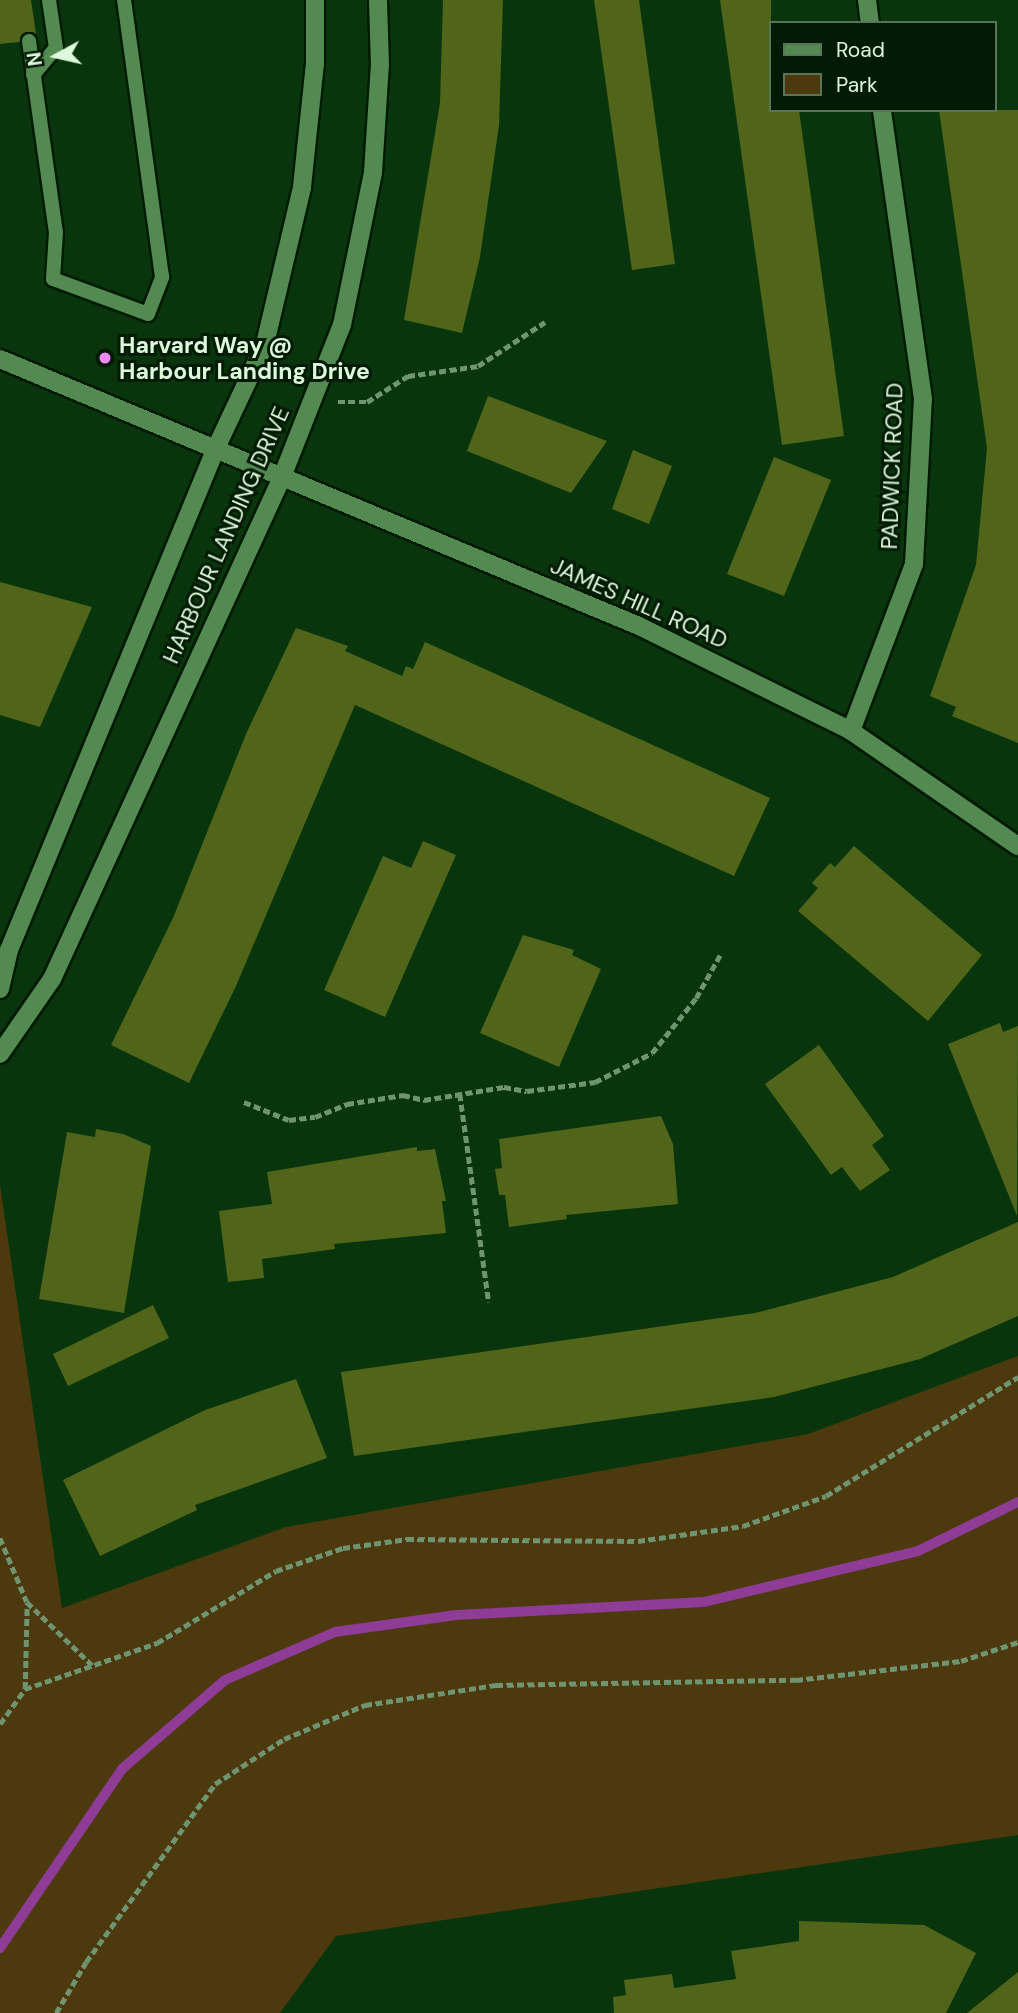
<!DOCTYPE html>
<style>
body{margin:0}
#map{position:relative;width:1018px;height:2013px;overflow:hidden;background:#09350c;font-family:"DM Sans",sans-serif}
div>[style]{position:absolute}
.green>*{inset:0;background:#4c390e}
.stream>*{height:10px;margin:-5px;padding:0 5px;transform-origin:5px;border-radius:5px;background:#8e3c96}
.building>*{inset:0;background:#506519}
.path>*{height:4.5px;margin-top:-2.25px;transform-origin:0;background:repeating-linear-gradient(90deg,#6f9470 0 7px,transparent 0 10.5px)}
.roads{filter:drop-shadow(2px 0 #001a01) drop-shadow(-2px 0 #001a01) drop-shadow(0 2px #001a01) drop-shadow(0 -2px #001a01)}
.service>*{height:14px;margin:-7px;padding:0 7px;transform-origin:7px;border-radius:7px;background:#528a51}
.minor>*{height:18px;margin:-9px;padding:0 9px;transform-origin:9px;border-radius:9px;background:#528a51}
.tertiary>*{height:18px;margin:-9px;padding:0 9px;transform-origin:9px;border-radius:9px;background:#528a51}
.dots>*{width:19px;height:19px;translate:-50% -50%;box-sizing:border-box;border:4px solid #031a04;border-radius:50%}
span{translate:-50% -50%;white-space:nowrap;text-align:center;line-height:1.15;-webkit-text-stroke:6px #031a04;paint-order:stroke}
.poi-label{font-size:23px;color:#dcfadb;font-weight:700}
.left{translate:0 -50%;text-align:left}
.street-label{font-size:23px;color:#dcfadb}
.legend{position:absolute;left:769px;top:21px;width:228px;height:91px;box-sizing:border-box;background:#031a04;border:2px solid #5a745a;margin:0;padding:9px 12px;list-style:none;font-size:21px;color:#dcfadb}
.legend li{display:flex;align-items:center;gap:14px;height:35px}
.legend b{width:35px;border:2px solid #5a745a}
.north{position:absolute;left:21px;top:21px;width:70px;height:70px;-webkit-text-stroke:5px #031a04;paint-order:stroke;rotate:262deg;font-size:19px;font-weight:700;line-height:28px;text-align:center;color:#dcfadb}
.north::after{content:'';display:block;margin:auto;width:24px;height:32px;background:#dcfadb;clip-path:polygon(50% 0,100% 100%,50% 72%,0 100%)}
</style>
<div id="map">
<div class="green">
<i style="clip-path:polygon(0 1185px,62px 1608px,286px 1527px,808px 1434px,1018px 1356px,1018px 1835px,336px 1936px,280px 2013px,0 2013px)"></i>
</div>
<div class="stream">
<i style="left:0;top:1948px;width:217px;rotate:-55.7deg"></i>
<i style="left:122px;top:1769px;width:136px;rotate:-40.8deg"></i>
<i style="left:225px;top:1680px;width:120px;rotate:-23.6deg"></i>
<i style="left:335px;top:1632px;width:122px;rotate:-8deg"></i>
<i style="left:456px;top:1615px;width:248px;rotate:-3deg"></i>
<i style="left:704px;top:1602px;width:220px;rotate:-13.4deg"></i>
<i style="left:918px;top:1551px;width:111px;rotate:-26.1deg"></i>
</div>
<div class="building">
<i style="clip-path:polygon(0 0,31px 0,36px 34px,27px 32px,19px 42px,0 44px)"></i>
<i style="clip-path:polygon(443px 0,503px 0,499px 125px,480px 257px,462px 333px,404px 320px,440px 103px)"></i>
<i style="clip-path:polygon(594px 0,639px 0,675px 264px,632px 270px)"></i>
<i style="clip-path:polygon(720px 0,771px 0,771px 110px,799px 110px,844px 436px,782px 445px)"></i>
<i style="clip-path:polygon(939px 110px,1018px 110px,1018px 743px,952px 716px,956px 707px,930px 696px,976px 565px,987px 448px)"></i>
<i style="clip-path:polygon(488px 396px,607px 441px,571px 493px,467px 451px)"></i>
<i style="clip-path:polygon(633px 450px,672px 466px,649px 524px,612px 509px)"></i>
<i style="clip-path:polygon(774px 457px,831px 480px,784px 596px,727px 574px)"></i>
<i style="clip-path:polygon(0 582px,92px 607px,40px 727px,0 715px)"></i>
<i style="clip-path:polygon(296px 628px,348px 646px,345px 651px,402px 676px,406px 666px,413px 669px,425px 642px,770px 798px,734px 876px,355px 705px,236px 986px,189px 1083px,111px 1045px,173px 918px,246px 734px)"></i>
<i style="clip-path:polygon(423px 841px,456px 855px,385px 1017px,324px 990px,383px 856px,411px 868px)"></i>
<i style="clip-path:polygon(854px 846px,982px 955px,928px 1021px,798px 911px,818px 888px,812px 883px,830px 863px,835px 867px)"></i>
<i style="clip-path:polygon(523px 935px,574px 950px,572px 955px,601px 969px,559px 1067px,480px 1033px)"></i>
<i style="clip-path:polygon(1000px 1023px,1003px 1032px,1018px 1026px,1017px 1216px,948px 1044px)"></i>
<i style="clip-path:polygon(819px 1045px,884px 1136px,872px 1145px,890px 1170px,860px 1191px,842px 1167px,831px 1175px,765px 1084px)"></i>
<i style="clip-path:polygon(661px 1116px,673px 1144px,678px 1204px,566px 1215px,567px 1219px,509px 1227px,505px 1195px,499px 1195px,495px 1169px,502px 1168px,499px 1139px)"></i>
<i style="clip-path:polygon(96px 1129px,123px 1134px,151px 1146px,124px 1313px,39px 1299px,67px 1132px,95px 1137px)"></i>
<i style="clip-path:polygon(417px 1147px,417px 1151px,435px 1149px,446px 1201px,442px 1201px,446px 1233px,334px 1244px,335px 1249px,262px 1259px,264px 1278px,228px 1282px,219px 1211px,272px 1204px,267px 1172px)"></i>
<i style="clip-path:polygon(1018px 1222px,1018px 1316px,920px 1359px,774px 1397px,354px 1456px,341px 1372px,755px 1313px,893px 1277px)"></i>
<i style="clip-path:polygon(153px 1305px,169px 1338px,68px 1386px,53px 1354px)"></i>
<i style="clip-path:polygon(296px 1379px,327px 1458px,195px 1505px,197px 1510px,100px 1556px,63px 1480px,205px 1410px)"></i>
<i style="clip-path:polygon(799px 1921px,924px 1925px,976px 1953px,946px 2013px,614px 2013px,613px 1997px,626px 1995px,624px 1980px,672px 1974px,674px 1988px,736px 1979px,731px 1951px,799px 1941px)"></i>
<i style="clip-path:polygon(1018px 1972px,1018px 2013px,967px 2013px)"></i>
</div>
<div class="path">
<i style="left:338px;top:402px;width:29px"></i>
<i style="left:367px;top:402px;width:49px;rotate:-32.4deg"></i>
<i style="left:408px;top:376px;width:71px;rotate:-8.1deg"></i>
<i style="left:478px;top:366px;width:80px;rotate:-33.3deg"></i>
<i style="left:460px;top:1094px;width:210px;rotate:82.1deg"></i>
<i style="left:244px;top:1102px;width:48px;rotate:21.8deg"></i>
<i style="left:289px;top:1120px;width:26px;rotate:-7deg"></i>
<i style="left:315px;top:1117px;width:35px;rotate:-22deg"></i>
<i style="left:347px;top:1104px;width:57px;rotate:-9.1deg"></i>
<i style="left:403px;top:1095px;width:22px;rotate:13deg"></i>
<i style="left:424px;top:1100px;width:81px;rotate:-9.2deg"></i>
<i style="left:504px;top:1087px;width:23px;rotate:10deg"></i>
<i style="left:527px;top:1091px;width:69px;rotate:-7.5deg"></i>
<i style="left:595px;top:1082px;width:64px;rotate:-27deg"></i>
<i style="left:652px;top:1053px;width:70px;rotate:-51.3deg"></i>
<i style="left:696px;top:998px;width:49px;rotate:-60.8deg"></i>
<i style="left:0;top:1538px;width:69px;rotate:67.1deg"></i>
<i style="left:27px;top:1602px;width:91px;rotate:44.1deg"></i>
<i style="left:25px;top:1689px;width:86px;rotate:-88.7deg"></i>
<i style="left:0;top:1724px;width:43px;rotate:-54.5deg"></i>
<i style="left:25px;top:1689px;width:140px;rotate:-19.2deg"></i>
<i style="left:157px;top:1643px;width:139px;rotate:-31.2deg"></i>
<i style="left:276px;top:1571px;width:71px;rotate:-18.9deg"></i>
<i style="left:343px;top:1548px;width:65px;rotate:-8deg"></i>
<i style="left:407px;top:1539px;width:231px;rotate:0.5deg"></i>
<i style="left:638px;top:1541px;width:106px;rotate:-8.1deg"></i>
<i style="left:743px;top:1526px;width:88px;rotate:-19.9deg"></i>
<i style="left:826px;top:1496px;width:226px;rotate:-31.8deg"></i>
<i style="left:56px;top:2013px;width:59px;rotate:-59.5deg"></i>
<i style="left:86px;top:1962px;width:220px;rotate:-54.1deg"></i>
<i style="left:215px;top:1784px;width:82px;rotate:-33.1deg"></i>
<i style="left:284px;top:1739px;width:88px;rotate:-22.8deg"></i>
<i style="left:365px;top:1705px;width:133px;rotate:-8.7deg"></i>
<i style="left:496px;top:1685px;width:300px;rotate:-1deg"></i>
<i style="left:796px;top:1680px;width:166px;rotate:-6.6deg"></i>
<i style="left:961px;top:1661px;width:60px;rotate:-18.4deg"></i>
</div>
<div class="roads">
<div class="service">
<i style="left:29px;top:41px;width:193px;rotate:82deg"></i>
<i style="left:56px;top:232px;width:47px;rotate:93.7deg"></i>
<i style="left:53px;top:279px;width:101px;rotate:20.2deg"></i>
<i style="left:148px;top:314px;width:40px;rotate:-69deg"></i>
<i style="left:162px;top:277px;width:280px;rotate:-97.8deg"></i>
<i style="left:33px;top:75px;width:35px;rotate:-50deg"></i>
<i style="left:56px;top:48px;width:49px;rotate:-98.3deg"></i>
</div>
<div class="minor">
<i style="left:867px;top:0;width:23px;rotate:83deg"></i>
<i style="left:851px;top:731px;width:178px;rotate:-69.3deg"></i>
<i style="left:914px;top:564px;width:165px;rotate:-86.9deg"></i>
<i style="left:923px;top:399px;width:292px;rotate:-98.1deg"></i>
</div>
<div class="tertiary">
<i style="left:0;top:359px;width:693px;rotate:22.68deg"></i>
<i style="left:639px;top:626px;width:237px;rotate:26.3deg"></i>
<i style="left:851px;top:731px;width:203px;rotate:34.6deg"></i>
<i style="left:0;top:989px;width:40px;rotate:-77deg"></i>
<i style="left:9px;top:950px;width:543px;rotate:-67.59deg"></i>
<i style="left:216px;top:448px;width:115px;rotate:-64.8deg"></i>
<i style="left:265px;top:344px;width:161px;rotate:-76.7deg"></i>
<i style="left:302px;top:187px;width:124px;rotate:-84deg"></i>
<i style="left:315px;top:64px;width:64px;rotate:-90deg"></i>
<i style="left:0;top:1054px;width:91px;rotate:-55.3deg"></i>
<i style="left:52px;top:979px;width:552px;rotate:-65.38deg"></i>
<i style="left:282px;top:477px;width:163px;rotate:-68.5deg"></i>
<i style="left:342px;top:325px;width:156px;rotate:-78.5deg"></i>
<i style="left:373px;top:172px;width:107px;rotate:-86.3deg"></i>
<i style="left:380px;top:65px;width:65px;rotate:-91.8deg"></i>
</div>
</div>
<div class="dots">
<i style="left:105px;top:358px;background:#ee8bf8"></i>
</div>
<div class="poi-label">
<span class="left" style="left:119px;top:358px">Harvard Way @<br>Harbour Landing Drive</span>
</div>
<div class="street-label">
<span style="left:892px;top:466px;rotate:-88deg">PADWICK ROAD</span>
<span style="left:226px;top:535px;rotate:-66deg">HARBOUR LANDING DRIVE</span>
<span style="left:639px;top:603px;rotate:24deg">JAMES HILL ROAD</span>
</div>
<ul class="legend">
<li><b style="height:9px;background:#528a51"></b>Road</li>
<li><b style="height:19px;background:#4c390e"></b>Park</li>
</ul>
<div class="north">N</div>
</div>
